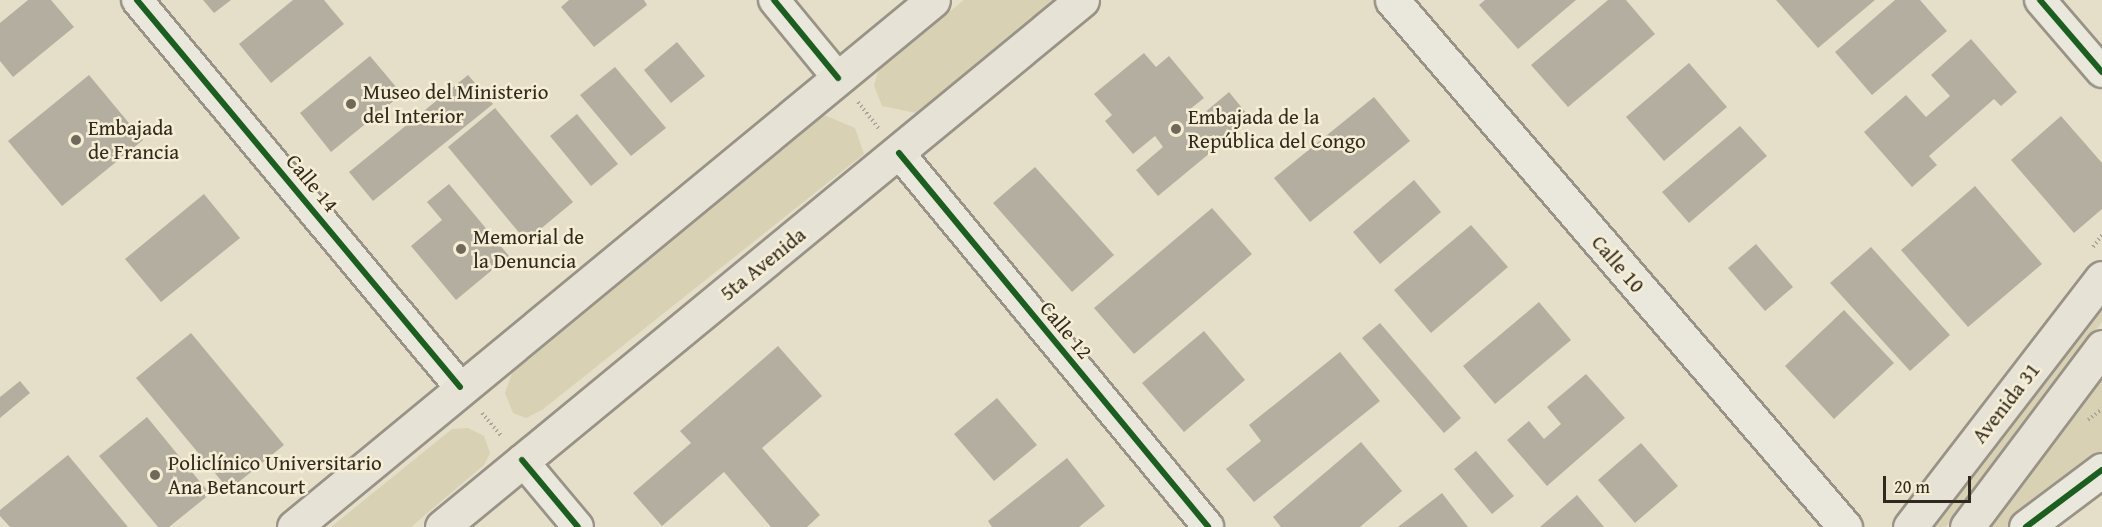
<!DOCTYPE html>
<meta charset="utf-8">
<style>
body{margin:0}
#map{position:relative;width:2102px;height:527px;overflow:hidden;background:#e5dfc9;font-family:"Gentium Book Plus",serif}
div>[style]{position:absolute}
.green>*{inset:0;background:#d9d1b4}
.building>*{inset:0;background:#b3ae9f}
.path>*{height:4px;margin-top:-2px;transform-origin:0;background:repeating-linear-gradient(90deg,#a9a59d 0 1.5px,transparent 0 4.5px)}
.roads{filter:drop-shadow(2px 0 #989386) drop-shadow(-2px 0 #989386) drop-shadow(0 2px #989386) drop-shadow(0 -2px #989386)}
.street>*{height:30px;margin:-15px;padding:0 15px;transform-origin:15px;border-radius:15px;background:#eae7dc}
.secondary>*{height:33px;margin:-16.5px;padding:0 16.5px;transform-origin:16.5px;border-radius:16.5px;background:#eae7dc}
.primary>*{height:33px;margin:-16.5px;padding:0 16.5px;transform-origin:16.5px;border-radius:16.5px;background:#e7e2d6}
.highway>*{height:33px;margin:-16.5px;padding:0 16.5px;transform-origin:16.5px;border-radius:16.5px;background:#e7e2d6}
.cycleway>*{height:6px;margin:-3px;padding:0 3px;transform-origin:3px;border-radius:3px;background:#1b5e20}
.dots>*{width:16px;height:16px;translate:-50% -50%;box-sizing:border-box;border:3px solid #f6eed4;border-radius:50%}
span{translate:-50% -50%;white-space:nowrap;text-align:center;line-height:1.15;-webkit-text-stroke:5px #f6eed4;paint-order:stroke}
.poi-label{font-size:21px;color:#312920}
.left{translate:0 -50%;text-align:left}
.street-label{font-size:21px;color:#312920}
.scale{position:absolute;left:1883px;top:476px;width:88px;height:27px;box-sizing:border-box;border:3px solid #312920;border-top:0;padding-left:8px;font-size:18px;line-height:21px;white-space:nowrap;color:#312920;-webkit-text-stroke:4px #f6eed4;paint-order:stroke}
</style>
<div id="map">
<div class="green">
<i style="clip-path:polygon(964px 0,1054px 0,916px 113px,882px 106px,874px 85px,879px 69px)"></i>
<i style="clip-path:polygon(824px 115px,855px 128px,864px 154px,542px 410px,526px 418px,513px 413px,505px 393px,512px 373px)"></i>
<i style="clip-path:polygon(2102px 310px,2102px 322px,1946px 527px,1932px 527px)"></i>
<i style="clip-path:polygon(2102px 347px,2102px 470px,2026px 527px,1967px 527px)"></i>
<i style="clip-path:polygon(468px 428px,484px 436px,490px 453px,484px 465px,411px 527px,331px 527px,452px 429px)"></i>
</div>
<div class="building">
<i style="clip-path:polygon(28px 0,51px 0,74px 27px,13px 77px,0 61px,0 23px)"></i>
<i style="clip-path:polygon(203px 0,231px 0,214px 13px)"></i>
<i style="clip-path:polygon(293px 0,324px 0,344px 24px,271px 83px,239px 44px)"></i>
<i style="clip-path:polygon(569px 0,644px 0,647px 5px,594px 47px,561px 7px)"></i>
<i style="clip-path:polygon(1485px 0,1576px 0,1518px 49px,1479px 5px)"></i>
<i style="clip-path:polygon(1608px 0,1626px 0,1655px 34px,1568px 107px,1531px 65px)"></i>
<i style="clip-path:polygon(1776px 0,1875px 0,1818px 48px)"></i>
<i style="clip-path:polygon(1895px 0,1920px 0,1947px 31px,1872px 95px,1835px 52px)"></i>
<i style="clip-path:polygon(1971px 39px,2017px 92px,2001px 106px,1994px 99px,1929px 156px,1937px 165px,1912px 187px,1864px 132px,1906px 95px,1926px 117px,1950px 96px,1931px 75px)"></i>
<i style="clip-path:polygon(677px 42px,705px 76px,671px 103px,644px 70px)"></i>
<i style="clip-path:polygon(1144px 53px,1156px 67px,1169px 56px,1204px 98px,1189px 110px,1197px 119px,1229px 92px,1251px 119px,1158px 196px,1136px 170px,1163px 147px,1155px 136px,1133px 154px,1105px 121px,1112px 115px,1094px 94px)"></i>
<i style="clip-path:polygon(370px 56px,402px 94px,331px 152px,300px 113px)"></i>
<i style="clip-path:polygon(1689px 63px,1727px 107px,1664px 161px,1626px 117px)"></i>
<i style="clip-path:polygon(615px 67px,666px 128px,631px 156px,580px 95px)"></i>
<i style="clip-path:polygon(89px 75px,143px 140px,62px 206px,8px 141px)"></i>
<i style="clip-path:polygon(468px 75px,493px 104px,373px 201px,349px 172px)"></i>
<i style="clip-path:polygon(1374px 97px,1410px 141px,1310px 222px,1274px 178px)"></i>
<i style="clip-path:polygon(495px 108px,573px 202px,526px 241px,448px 147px)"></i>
<i style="clip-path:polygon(577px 114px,618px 164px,591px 186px,550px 136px)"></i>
<i style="clip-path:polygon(2061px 116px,2102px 163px,2102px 209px,2074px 233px,2011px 160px)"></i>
<i style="clip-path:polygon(1740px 126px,1767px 156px,1689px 223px,1662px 192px)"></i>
<i style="clip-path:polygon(1035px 167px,1114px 255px,1072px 292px,993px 203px)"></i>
<i style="clip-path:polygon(1414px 180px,1441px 212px,1380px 264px,1353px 232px)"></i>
<i style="clip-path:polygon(449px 184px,509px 256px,456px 300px,411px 246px,442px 220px,427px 202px)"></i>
<i style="clip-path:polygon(1975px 186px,2042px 264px,1968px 327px,1901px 250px)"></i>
<i style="clip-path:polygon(204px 194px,240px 238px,161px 302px,125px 259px)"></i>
<i style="clip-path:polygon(1212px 208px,1252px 254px,1134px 354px,1094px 308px)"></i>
<i style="clip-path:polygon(1471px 225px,1508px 267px,1431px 333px,1394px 290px)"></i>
<i style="clip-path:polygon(1756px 244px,1793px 287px,1765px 311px,1728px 268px)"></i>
<i style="clip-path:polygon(1871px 247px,1950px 335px,1910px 371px,1830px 283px)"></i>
<i style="clip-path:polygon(1539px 302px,1571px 340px,1495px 404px,1463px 366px)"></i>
<i style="clip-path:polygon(1844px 310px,1894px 363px,1834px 419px,1785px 366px)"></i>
<i style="clip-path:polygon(1380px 323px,1461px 418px,1444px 433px,1362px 338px)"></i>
<i style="clip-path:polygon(1204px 331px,1245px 380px,1184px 432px,1142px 383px)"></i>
<i style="clip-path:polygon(191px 333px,284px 445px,229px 490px,136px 378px)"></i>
<i style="clip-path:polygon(778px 346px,822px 396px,762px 448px,820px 515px,807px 527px,771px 527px,724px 472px,662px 526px,633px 493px,691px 443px,680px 431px)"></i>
<i style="clip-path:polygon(1340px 352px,1380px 401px,1254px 502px,1226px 469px,1261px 441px,1249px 425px)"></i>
<i style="clip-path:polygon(1586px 374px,1625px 418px,1547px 486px,1507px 440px,1529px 421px,1544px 439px,1561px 424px,1547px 407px)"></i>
<i style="clip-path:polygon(20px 381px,30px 393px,0 418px,0 397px)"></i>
<i style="clip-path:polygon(997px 398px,1037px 445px,994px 481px,954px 434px)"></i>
<i style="clip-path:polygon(147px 417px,210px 494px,169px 527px,158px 527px,99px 456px)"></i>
<i style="clip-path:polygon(1361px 442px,1402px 491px,1360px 527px,1281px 527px,1273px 517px)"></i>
<i style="clip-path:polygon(1641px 443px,1678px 486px,1635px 523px,1598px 480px)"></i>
<i style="clip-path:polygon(1476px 451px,1514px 496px,1492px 514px,1454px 469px)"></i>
<i style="clip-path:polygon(68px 455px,128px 527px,10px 527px,0 516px,0 510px)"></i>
<i style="clip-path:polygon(1067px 458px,1105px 506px,1079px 527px,992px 527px,988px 521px)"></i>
<i style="clip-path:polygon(1442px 493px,1468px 527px,1398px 527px)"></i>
<i style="clip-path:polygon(1577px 495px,1604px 527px,1540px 527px)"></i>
</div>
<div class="path">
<i style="left:858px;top:102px;width:34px;rotate:52deg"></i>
<i style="left:2093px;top:247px;width:15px;rotate:-53deg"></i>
<i style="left:482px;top:413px;width:31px;rotate:50deg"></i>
<i style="left:2088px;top:420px;width:18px;rotate:-38deg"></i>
</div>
<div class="roads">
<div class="street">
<i style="left:137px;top:0;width:504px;rotate:50.15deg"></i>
<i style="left:774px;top:0;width:101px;rotate:50.6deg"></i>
<i style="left:2040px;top:0;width:95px;rotate:49.3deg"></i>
<i style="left:899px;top:153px;width:485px;rotate:50.4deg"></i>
<i style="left:522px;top:460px;width:87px;rotate:50.1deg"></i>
</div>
<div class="secondary">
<i style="left:1392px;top:0;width:695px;rotate:49.32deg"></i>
<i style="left:2026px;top:527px;width:95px;rotate:-36.9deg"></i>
</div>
<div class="primary">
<i style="left:1910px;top:527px;width:314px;rotate:-52.4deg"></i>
<i style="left:1967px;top:527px;width:225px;rotate:-53.1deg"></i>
</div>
<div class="highway">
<i style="left:294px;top:527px;width:828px;rotate:-39.51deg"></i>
<i style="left:442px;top:527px;width:829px;rotate:-39.47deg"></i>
</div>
</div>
<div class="cycleway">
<i style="left:137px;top:0;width:504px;rotate:50.15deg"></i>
<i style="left:774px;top:0;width:101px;rotate:50.6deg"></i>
<i style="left:2040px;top:0;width:95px;rotate:49.3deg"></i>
<i style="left:899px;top:153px;width:485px;rotate:50.4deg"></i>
<i style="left:522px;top:460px;width:87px;rotate:50.1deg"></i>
<i style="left:2026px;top:527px;width:95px;rotate:-36.9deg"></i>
</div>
<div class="dots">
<i style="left:351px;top:104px;background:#70695b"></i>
<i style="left:1176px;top:129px;background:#70695b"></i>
<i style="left:76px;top:140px;background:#70695b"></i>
<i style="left:461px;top:249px;background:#70695b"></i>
<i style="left:155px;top:475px;background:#70695b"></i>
</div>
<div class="poi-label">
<span class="left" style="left:363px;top:104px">Museo del Ministerio<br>del Interior</span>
<span class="left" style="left:1188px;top:129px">Embajada de la<br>República del Congo</span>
<span class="left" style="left:88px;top:140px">Embajada<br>de Francia</span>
<span class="left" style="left:473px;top:249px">Memorial de<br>la Denuncia</span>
<span class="left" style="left:168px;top:475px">Policlínico Universitario<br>Ana Betancourt</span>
</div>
<div class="street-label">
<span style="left:312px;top:183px;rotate:50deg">Calle 14</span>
<span style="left:763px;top:264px;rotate:-39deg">5ta Avenida</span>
<span style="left:1618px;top:264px;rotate:49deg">Calle 10</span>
<span style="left:1066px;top:330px;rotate:50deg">Calle 12</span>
<span style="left:2006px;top:403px;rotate:-52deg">Avenida 31</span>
</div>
<div class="scale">20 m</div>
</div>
